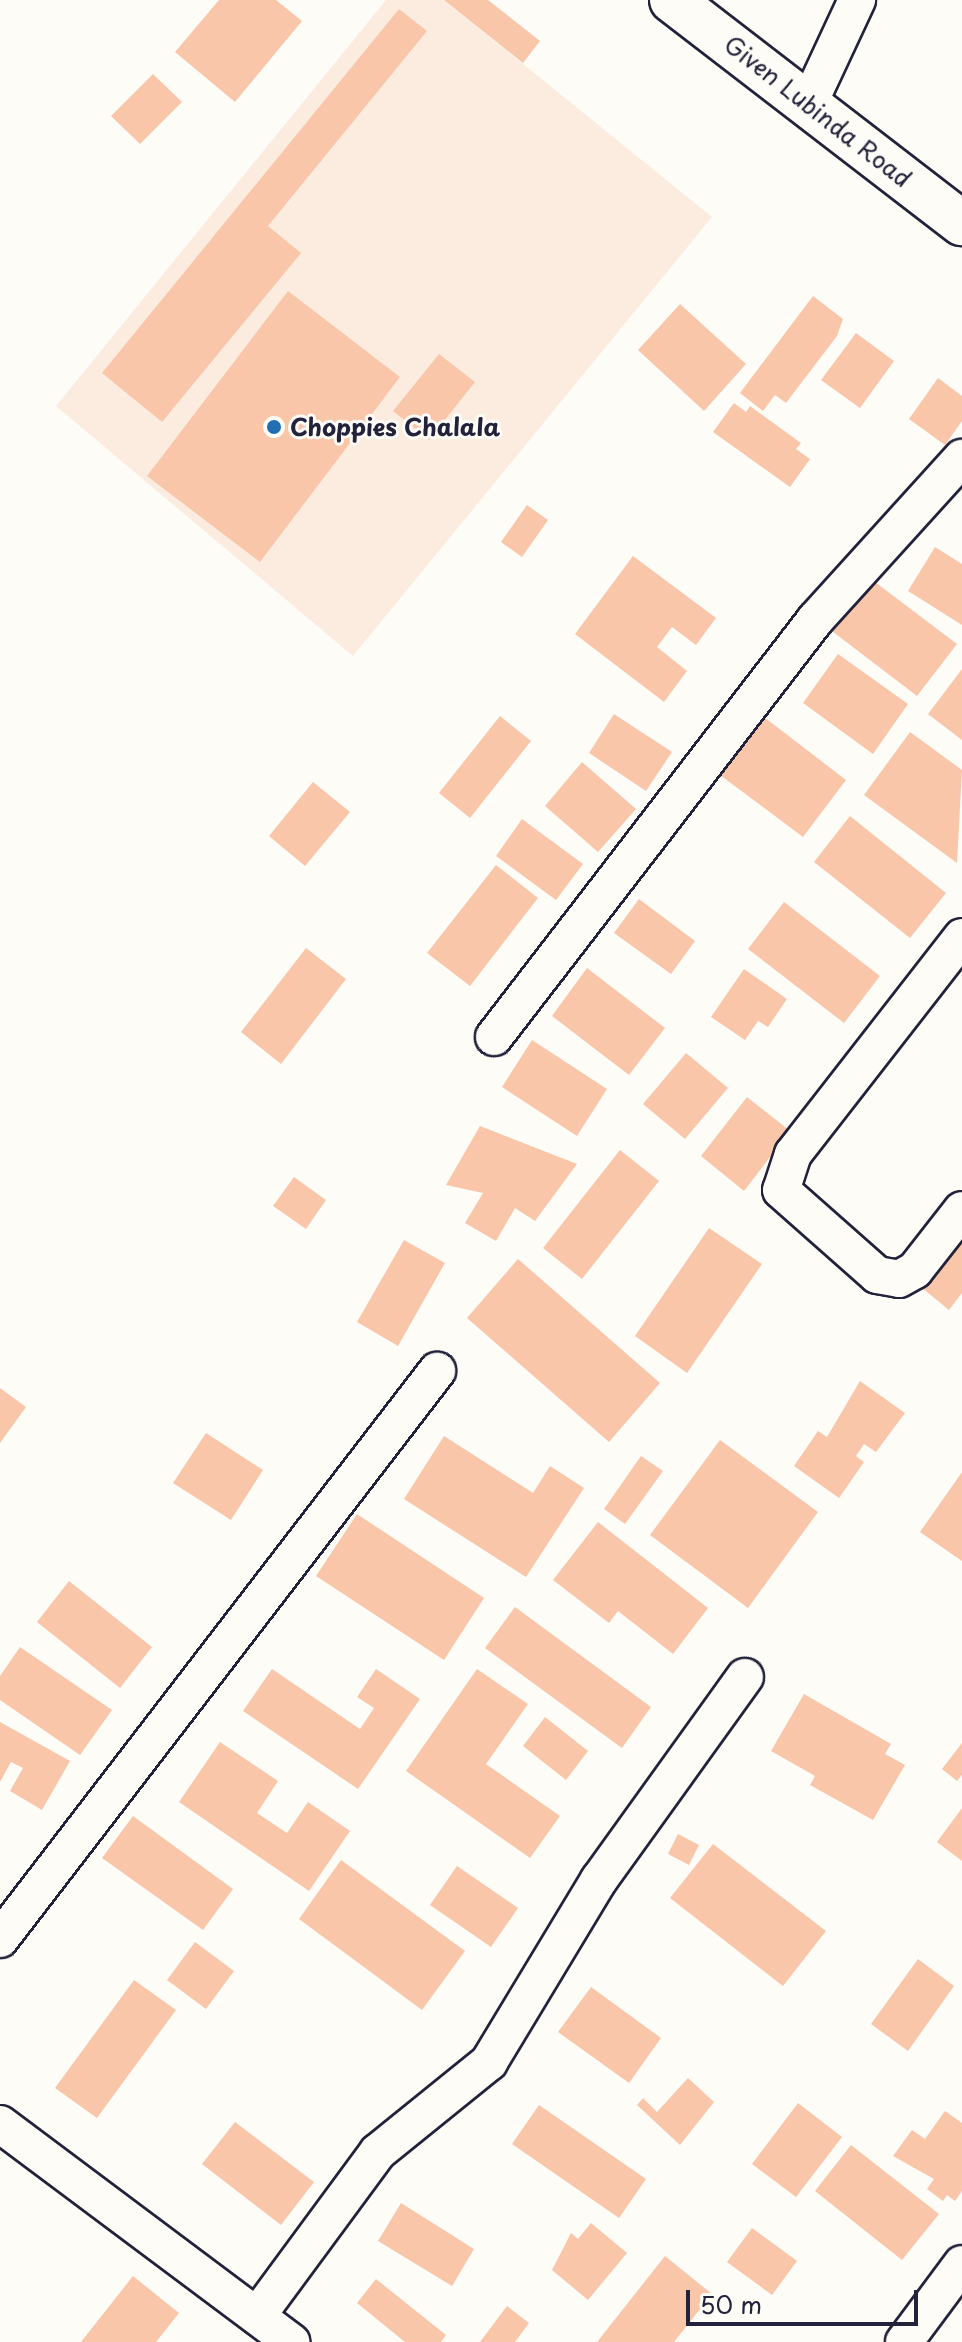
<!DOCTYPE html>
<style>
body{margin:0}
#map{position:relative;width:962px;height:2342px;overflow:hidden;background:#fdfcf7;font-family:"Playpen Sans",sans-serif}
div>[style]{position:absolute}
.built>*{inset:0;background:#fcece0}
.building>*{inset:0;background:#f9c6a9}
.roads{filter:drop-shadow(2px 0 #22223b) drop-shadow(-2px 0 #22223b) drop-shadow(0 2px #22223b) drop-shadow(0 -2px #22223b)}
.street>*{height:36px;margin:-18px;padding:0 18px;transform-origin:18px;border-radius:18px;background:#fdfcf7}
.secondary>*{height:44px;margin:-22px;padding:0 22px;transform-origin:22px;border-radius:22px;background:#fdfcf7}
.dots>*{width:22px;height:22px;translate:-50% -50%;box-sizing:border-box;border:4px solid #fdfcf7;border-radius:50%}
span{translate:-50% -50%;white-space:nowrap;text-align:center;line-height:1.15;-webkit-text-stroke:6px #fdfcf7;paint-order:stroke}
.street-label{font-size:24px;color:#22223b}
.poi-label{font-size:24px;color:#22223b;font-weight:700}
.left{translate:0 -50%;text-align:left}
.scale{position:absolute;left:686px;top:2290px;width:232px;height:36px;box-sizing:border-box;border:4px solid #22223b;border-top:0;padding-left:10px;font-size:24px;line-height:28px;white-space:nowrap;color:#22223b;-webkit-text-stroke:6px #fdfcf7;paint-order:stroke}
</style>
<div id="map">
<div class="built">
<i style="clip-path:polygon(386px 0,444px 0,712px 217px,353px 656px,56px 406px)"></i>
</div>
<div class="building">
<i style="clip-path:polygon(219px 0,276px 0,302px 21px,235px 102px,175px 52px)"></i>
<i style="clip-path:polygon(444px 0,488px 0,540px 41px,523px 63px)"></i>
<i style="clip-path:polygon(399px 9px,427px 31px,268px 226px,301px 253px,162px 422px,102px 373px)"></i>
<i style="clip-path:polygon(153px 74px,182px 102px,140px 144px,111px 116px)"></i>
<i style="clip-path:polygon(288px 291px,400px 377px,260px 562px,147px 476px)"></i>
<i style="clip-path:polygon(813px 296px,843px 319px,837px 336px,786px 403px,775px 395px,763px 411px,740px 393px)"></i>
<i style="clip-path:polygon(680px 304px,746px 364px,704px 411px,638px 350px)"></i>
<i style="clip-path:polygon(856px 333px,894px 361px,860px 408px,821px 380px)"></i>
<i style="clip-path:polygon(439px 354px,475px 382px,429px 440px,393px 411px)"></i>
<i style="clip-path:polygon(938px 378px,962px 396px,962px 421px,945px 445px,909px 419px)"></i>
<i style="clip-path:polygon(734px 403px,746px 412px,750px 406px,801px 443px,796px 449px,810px 459px,790px 487px,713px 432px)"></i>
<i style="clip-path:polygon(527px 505px,548px 520px,522px 557px,501px 542px)"></i>
<i style="clip-path:polygon(935px 547px,962px 564px,962px 625px,908px 591px)"></i>
<i style="clip-path:polygon(633px 556px,716px 618px,696px 645px,672px 627px,657px 647px,687px 671px,664px 702px,575px 634px)"></i>
<i style="clip-path:polygon(867px 576px,957px 644px,917px 696px,828px 628px)"></i>
<i style="clip-path:polygon(838px 654px,908px 704px,873px 754px,803px 703px)"></i>
<i style="clip-path:polygon(962px 669px,962px 740px,928px 714px)"></i>
<i style="clip-path:polygon(614px 714px,672px 752px,646px 791px,589px 753px)"></i>
<i style="clip-path:polygon(500px 716px,531px 741px,470px 818px,439px 793px)"></i>
<i style="clip-path:polygon(764px 717px,846px 780px,803px 837px,720px 775px)"></i>
<i style="clip-path:polygon(910px 732px,962px 770px,957px 863px,864px 795px)"></i>
<i style="clip-path:polygon(582px 762px,636px 809px,598px 852px,545px 806px)"></i>
<i style="clip-path:polygon(313px 782px,350px 812px,305px 866px,269px 836px)"></i>
<i style="clip-path:polygon(850px 816px,946px 893px,910px 938px,814px 862px)"></i>
<i style="clip-path:polygon(522px 819px,583px 864px,556px 900px,496px 856px)"></i>
<i style="clip-path:polygon(496px 865px,538px 898px,470px 986px,427px 953px)"></i>
<i style="clip-path:polygon(639px 899px,695px 941px,671px 974px,614px 933px)"></i>
<i style="clip-path:polygon(784px 902px,880px 976px,844px 1023px,748px 949px)"></i>
<i style="clip-path:polygon(306px 948px,346px 979px,281px 1064px,241px 1032px)"></i>
<i style="clip-path:polygon(587px 968px,665px 1028px,629px 1075px,552px 1016px)"></i>
<i style="clip-path:polygon(744px 969px,787px 999px,768px 1027px,758px 1021px,745px 1040px,711px 1017px)"></i>
<i style="clip-path:polygon(532px 1040px,607px 1089px,577px 1136px,502px 1087px)"></i>
<i style="clip-path:polygon(686px 1053px,728px 1088px,685px 1139px,643px 1104px)"></i>
<i style="clip-path:polygon(747px 1097px,790px 1131px,744px 1191px,701px 1156px)"></i>
<i style="clip-path:polygon(480px 1126px,577px 1164px,535px 1221px,515px 1208px,496px 1241px,465px 1223px,483px 1193px,446px 1185px)"></i>
<i style="clip-path:polygon(620px 1150px,659px 1181px,582px 1279px,543px 1248px)"></i>
<i style="clip-path:polygon(294px 1177px,326px 1200px,306px 1229px,273px 1206px)"></i>
<i style="clip-path:polygon(962px 1225px,962px 1293px,949px 1310px,916px 1283px)"></i>
<i style="clip-path:polygon(709px 1228px,762px 1264px,687px 1373px,635px 1336px)"></i>
<i style="clip-path:polygon(404px 1240px,445px 1263px,398px 1346px,357px 1322px)"></i>
<i style="clip-path:polygon(518px 1259px,660px 1383px,609px 1442px,467px 1318px)"></i>
<i style="clip-path:polygon(860px 1381px,905px 1413px,876px 1452px,864px 1444px,856px 1456px,864px 1462px,839px 1498px,794px 1466px,818px 1431px,827px 1437px)"></i>
<i style="clip-path:polygon(0 1388px,26px 1407px,0 1443px)"></i>
<i style="clip-path:polygon(206px 1433px,263px 1470px,231px 1520px,173px 1483px)"></i>
<i style="clip-path:polygon(444px 1436px,533px 1493px,550px 1466px,584px 1488px,526px 1577px,404px 1499px)"></i>
<i style="clip-path:polygon(720px 1440px,818px 1512px,748px 1608px,650px 1535px)"></i>
<i style="clip-path:polygon(641px 1456px,663px 1471px,625px 1524px,604px 1509px)"></i>
<i style="clip-path:polygon(962px 1472px,962px 1561px,920px 1532px)"></i>
<i style="clip-path:polygon(357px 1514px,484px 1598px,444px 1660px,316px 1576px)"></i>
<i style="clip-path:polygon(598px 1522px,708px 1608px,673px 1654px,618px 1611px,609px 1623px,553px 1580px)"></i>
<i style="clip-path:polygon(69px 1581px,152px 1647px,120px 1688px,37px 1622px)"></i>
<i style="clip-path:polygon(515px 1607px,651px 1707px,622px 1748px,485px 1648px)"></i>
<i style="clip-path:polygon(20px 1647px,112px 1710px,80px 1755px,0 1700px,0 1676px)"></i>
<i style="clip-path:polygon(272px 1669px,360px 1729px,374px 1708px,357px 1697px,376px 1669px,420px 1699px,358px 1789px,243px 1711px)"></i>
<i style="clip-path:polygon(477px 1669px,528px 1704px,486px 1764px,560px 1816px,530px 1858px,406px 1771px)"></i>
<i style="clip-path:polygon(804px 1694px,891px 1744px,885px 1754px,905px 1765px,873px 1820px,810px 1785px,815px 1776px,771px 1751px)"></i>
<i style="clip-path:polygon(545px 1717px,588px 1751px,566px 1780px,523px 1746px)"></i>
<i style="clip-path:polygon(0 1722px,70px 1761px,42px 1810px,10px 1791px,23px 1768px,11px 1762px,0 1782px)"></i>
<i style="clip-path:polygon(220px 1742px,278px 1781px,257px 1813px,287px 1833px,308px 1802px,350px 1831px,309px 1891px,179px 1802px)"></i>
<i style="clip-path:polygon(962px 1743px,962px 1775px,957px 1781px,942px 1769px)"></i>
<i style="clip-path:polygon(962px 1808px,962px 1861px,937px 1842px)"></i>
<i style="clip-path:polygon(133px 1816px,233px 1889px,203px 1930px,102px 1858px)"></i>
<i style="clip-path:polygon(678px 1834px,699px 1845px,689px 1865px,668px 1854px)"></i>
<i style="clip-path:polygon(713px 1844px,826px 1931px,783px 1986px,670px 1898px)"></i>
<i style="clip-path:polygon(341px 1860px,465px 1951px,422px 2010px,299px 1919px)"></i>
<i style="clip-path:polygon(457px 1866px,518px 1908px,491px 1947px,430px 1905px)"></i>
<i style="clip-path:polygon(195px 1942px,234px 1971px,206px 2009px,167px 1980px)"></i>
<i style="clip-path:polygon(918px 1959px,954px 1986px,908px 2051px,871px 2024px)"></i>
<i style="clip-path:polygon(134px 1980px,176px 2010px,97px 2118px,55px 2088px)"></i>
<i style="clip-path:polygon(591px 1987px,661px 2038px,629px 2083px,558px 2032px)"></i>
<i style="clip-path:polygon(688px 2078px,714px 2102px,680px 2145px,637px 2105px,643px 2098px,657px 2112px)"></i>
<i style="clip-path:polygon(798px 2103px,842px 2137px,796px 2197px,752px 2164px)"></i>
<i style="clip-path:polygon(539px 2105px,646px 2179px,619px 2218px,512px 2144px)"></i>
<i style="clip-path:polygon(945px 2111px,962px 2123px,962px 2191px,955px 2201px,947px 2195px,943px 2201px,927px 2189px,934px 2179px,893px 2156px,912px 2130px,925px 2139px)"></i>
<i style="clip-path:polygon(235px 2122px,314px 2182px,281px 2225px,202px 2164px)"></i>
<i style="clip-path:polygon(851px 2145px,939px 2214px,902px 2260px,815px 2191px)"></i>
<i style="clip-path:polygon(401px 2203px,474px 2249px,452px 2286px,378px 2241px)"></i>
<i style="clip-path:polygon(591px 2223px,627px 2253px,588px 2300px,552px 2270px,571px 2233px,578px 2239px)"></i>
<i style="clip-path:polygon(752px 2228px,797px 2261px,772px 2295px,727px 2262px)"></i>
<i style="clip-path:polygon(665px 2256px,712px 2294px,674px 2342px,597px 2342px)"></i>
<i style="clip-path:polygon(133px 2276px,179px 2313px,156px 2342px,81px 2342px)"></i>
<i style="clip-path:polygon(376px 2279px,446px 2335px,441px 2342px,405px 2342px,357px 2303px)"></i>
<i style="clip-path:polygon(507px 2306px,529px 2323px,515px 2342px,480px 2342px)"></i>
</div>
<div class="roads">
<div class="street">
<i style="left:809px;top:103px;width:114px;rotate:-65deg"></i>
<i style="left:962px;top:937px;width:275px;rotate:127.9deg"></i>
<i style="left:793px;top:1154px;width:38px;rotate:108deg"></i>
<i style="left:781px;top:1190px;width:128px;rotate:41.5deg"></i>
<i style="left:877px;top:1275px;width:22px;rotate:10deg"></i>
<i style="left:899px;top:1279px;width:18px;rotate:-29deg"></i>
<i style="left:915px;top:1270px;width:76px;rotate:-51.9deg"></i>
<i style="left:494px;top:1037px;width:526px;rotate:-52.41deg"></i>
<i style="left:815px;top:620px;width:219px;rotate:-47.8deg"></i>
<i style="left:0;top:1939px;width:717px;rotate:-52.43deg"></i>
<i style="left:0;top:2124px;width:364px;rotate:36.8deg"></i>
<i style="left:257px;top:2316px;width:204px;rotate:-53.6deg"></i>
<i style="left:378px;top:2152px;width:143px;rotate:-39deg"></i>
<i style="left:489px;top:2062px;width:213px;rotate:-58.9deg"></i>
<i style="left:599px;top:1880px;width:250px;rotate:-54.3deg"></i>
<i style="left:904px;top:2342px;width:97px;rotate:-53.4deg"></i>
</div>
<div class="secondary">
<i style="left:672px;top:0;width:366px;rotate:37.6deg"></i>
</div>
</div>
<div class="dots">
<i style="left:274px;top:427px;background:#1f6fb2"></i>
</div>
<div class="street-label">
<span style="left:818px;top:111px;rotate:38deg">Given Lubinda Road</span>
</div>
<div class="poi-label">
<span class="left" style="left:290px;top:427px">Choppies Chalala</span>
</div>
<div class="scale">50 m</div>
</div>
